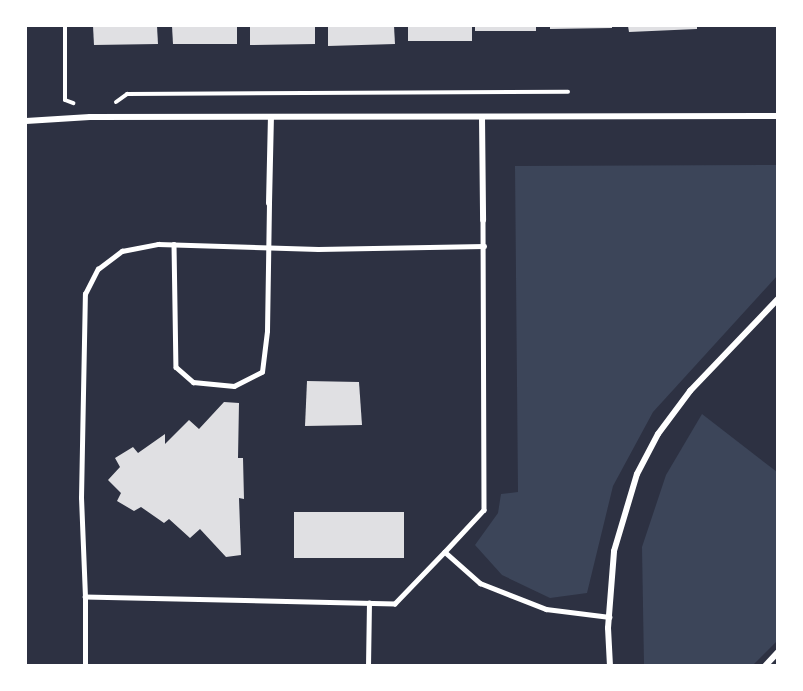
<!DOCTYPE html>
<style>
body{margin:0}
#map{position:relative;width:803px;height:691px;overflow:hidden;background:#2d3142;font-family:"Work Sans",sans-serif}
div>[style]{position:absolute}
.green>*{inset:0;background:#3c4559}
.building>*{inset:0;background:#e0e0e3}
.path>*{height:4px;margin:-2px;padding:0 2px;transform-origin:2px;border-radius:2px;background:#fff}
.service>*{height:4.5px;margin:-2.25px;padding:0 2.25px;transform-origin:2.25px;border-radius:2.25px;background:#fff}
.minor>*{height:6px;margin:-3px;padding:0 3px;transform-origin:3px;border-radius:3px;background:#fff}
span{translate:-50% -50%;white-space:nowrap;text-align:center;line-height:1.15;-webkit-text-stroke:4.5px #fff;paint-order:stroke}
.frame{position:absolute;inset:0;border:27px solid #fff;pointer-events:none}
</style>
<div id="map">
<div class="green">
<i style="clip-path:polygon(777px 165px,777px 276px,653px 412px,613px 486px,587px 593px,550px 598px,502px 575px,475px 545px,498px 513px,501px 494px,518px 492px,515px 166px)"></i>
<i style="clip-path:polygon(702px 414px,777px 472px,777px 641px,753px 665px,644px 665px,642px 547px,666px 475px)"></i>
</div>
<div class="building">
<i style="clip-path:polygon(93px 26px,157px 26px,158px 44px,94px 45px)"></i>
<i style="clip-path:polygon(172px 26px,237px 26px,237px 44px,173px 44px)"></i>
<i style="clip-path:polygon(250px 26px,315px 26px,315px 44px,250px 45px)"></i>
<i style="clip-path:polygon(328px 26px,394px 26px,395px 44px,328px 46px)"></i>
<i style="clip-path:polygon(408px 26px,472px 26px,472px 41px,408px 41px)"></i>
<i style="clip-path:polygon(475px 26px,536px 26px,536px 31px,475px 31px)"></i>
<i style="clip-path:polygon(550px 26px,612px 26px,612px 28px,550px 29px)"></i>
<i style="clip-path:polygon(628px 26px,697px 26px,697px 29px,629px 32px)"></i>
<i style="clip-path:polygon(307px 381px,359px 382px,362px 425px,305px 426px)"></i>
<i style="clip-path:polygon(224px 402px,239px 403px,238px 458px,243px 458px,244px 499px,239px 498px,241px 555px,226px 557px,200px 529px,190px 538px,169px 519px,164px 523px,141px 507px,134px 511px,117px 501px,121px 493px,108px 480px,120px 467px,115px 458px,133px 447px,138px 453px,165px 434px,165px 444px,189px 420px,199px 429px)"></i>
<i style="clip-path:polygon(294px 512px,404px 512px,404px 558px,294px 558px)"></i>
</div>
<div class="path">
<i style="left:65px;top:26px;width:74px;rotate:90deg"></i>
<i style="left:65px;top:100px;width:9px;rotate:21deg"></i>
<i style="left:116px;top:102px;width:14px;rotate:-36deg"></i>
<i style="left:127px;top:94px;width:441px;rotate:-0.3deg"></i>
</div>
<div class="service">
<i style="left:483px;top:220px;width:290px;rotate:89.8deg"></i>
<i style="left:484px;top:510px;width:57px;rotate:132.9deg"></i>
<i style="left:445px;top:552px;width:47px;rotate:41.5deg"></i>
<i style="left:480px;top:583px;width:71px;rotate:21.5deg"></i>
<i style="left:546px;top:609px;width:64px;rotate:7.2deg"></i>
<i style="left:174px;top:244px;width:123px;rotate:89.1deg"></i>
<i style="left:176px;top:367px;width:23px;rotate:41deg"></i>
<i style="left:193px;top:382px;width:41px;rotate:5.6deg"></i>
<i style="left:234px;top:386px;width:31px;rotate:-27deg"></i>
<i style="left:262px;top:372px;width:41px;rotate:-83deg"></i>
<i style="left:267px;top:331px;width:128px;rotate:-89.1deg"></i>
<i style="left:445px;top:552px;width:72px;rotate:133.9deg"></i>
<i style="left:395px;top:604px;width:310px;rotate:-178.7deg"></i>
<i style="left:85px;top:597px;width:99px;rotate:-92.3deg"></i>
<i style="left:81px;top:498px;width:204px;rotate:-88.9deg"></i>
<i style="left:85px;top:294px;width:28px;rotate:-63deg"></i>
<i style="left:98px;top:269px;width:30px;rotate:-37deg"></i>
<i style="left:122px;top:251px;width:37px;rotate:-11deg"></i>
<i style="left:158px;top:244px;width:160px;rotate:1.8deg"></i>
<i style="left:318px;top:249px;width:166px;rotate:-1deg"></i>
<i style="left:85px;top:666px;width:69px;rotate:-90deg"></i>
<i style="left:368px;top:666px;width:63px;rotate:-89.1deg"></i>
</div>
<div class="minor">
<i style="left:482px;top:117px;width:103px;rotate:89.4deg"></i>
<i style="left:26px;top:121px;width:64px;rotate:-3.6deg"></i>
<i style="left:90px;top:117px;width:688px;rotate:-0.08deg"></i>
<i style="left:269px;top:203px;width:86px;rotate:-88.7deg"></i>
<i style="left:610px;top:666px;width:38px;rotate:-93deg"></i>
<i style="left:608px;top:628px;width:77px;rotate:-85.5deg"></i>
<i style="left:614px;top:551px;width:80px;rotate:-73.4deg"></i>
<i style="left:637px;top:474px;width:45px;rotate:-62.3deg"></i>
<i style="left:658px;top:434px;width:54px;rotate:-53.3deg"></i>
<i style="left:690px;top:391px;width:127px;rotate:-46.3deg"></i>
<i style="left:765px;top:666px;width:19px;rotate:-47deg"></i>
</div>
<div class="frame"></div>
</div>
